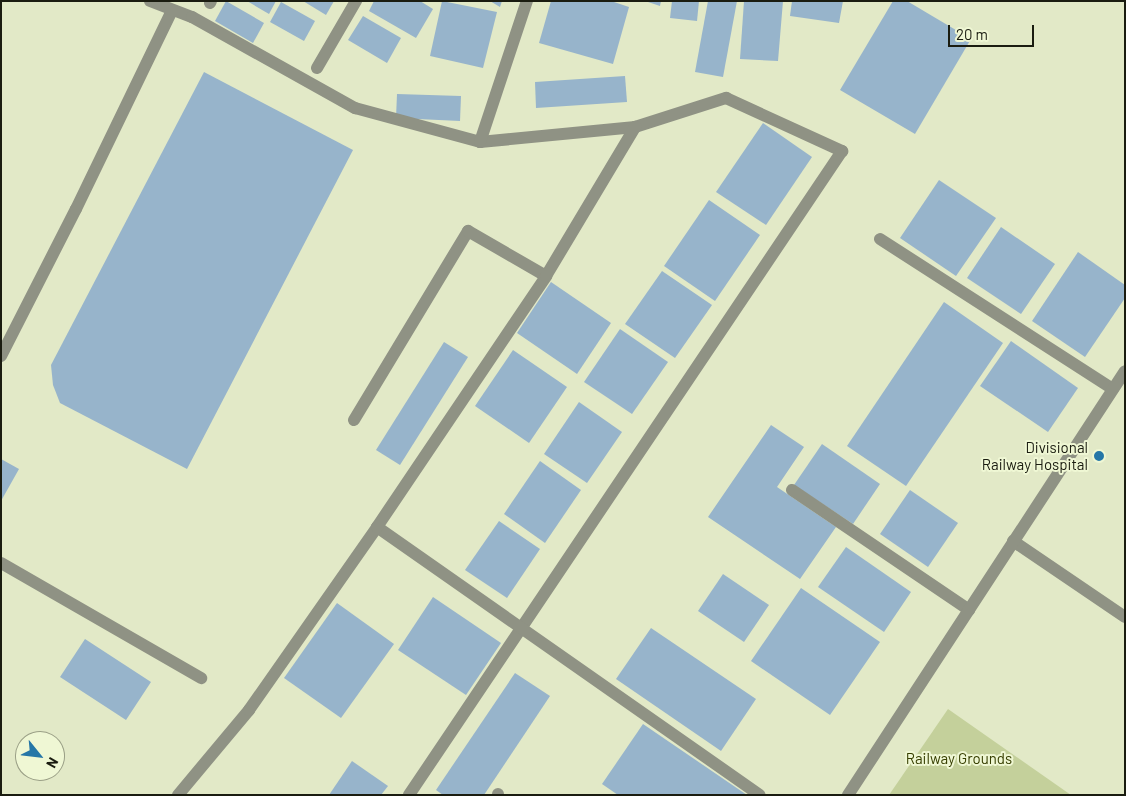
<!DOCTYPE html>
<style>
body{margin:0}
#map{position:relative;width:1126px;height:796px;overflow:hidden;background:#e2e9c7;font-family:Barlow,sans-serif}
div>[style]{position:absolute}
.green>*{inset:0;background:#c4d09b}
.building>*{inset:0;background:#97b4cb}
.service>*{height:12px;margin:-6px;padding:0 6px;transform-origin:6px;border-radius:6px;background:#8f9284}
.minor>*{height:12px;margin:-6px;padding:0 6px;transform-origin:6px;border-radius:6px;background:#8f9284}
.dots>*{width:14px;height:14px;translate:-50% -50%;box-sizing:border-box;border:2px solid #eff7d4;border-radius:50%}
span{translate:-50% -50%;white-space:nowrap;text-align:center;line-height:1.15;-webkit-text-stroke:4px #eff7d4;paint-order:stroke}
.poi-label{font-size:15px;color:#1a1c10}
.right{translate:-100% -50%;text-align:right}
.park-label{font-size:15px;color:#363e00}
.frame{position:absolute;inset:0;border:2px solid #1a1c10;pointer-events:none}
.north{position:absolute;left:15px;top:731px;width:50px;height:50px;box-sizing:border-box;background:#eff7d4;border:1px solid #9a9f86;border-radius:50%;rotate:119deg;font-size:14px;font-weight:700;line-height:20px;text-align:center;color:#1a1c10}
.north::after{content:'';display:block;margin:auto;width:18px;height:22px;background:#2576a7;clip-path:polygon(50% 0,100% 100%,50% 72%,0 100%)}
.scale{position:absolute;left:948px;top:25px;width:86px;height:22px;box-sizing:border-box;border:2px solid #1a1c10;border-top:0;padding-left:6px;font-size:15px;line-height:18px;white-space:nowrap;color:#1a1c10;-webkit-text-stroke:4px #eff7d4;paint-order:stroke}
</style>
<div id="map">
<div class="green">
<i style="clip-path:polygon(948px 709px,1071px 795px,889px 795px)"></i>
</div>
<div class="building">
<i style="clip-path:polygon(226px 1px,264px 23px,253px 43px,215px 21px)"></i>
<i style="clip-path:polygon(247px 1px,276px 1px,269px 14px)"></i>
<i style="clip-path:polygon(303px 1px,334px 1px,326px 15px)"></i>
<i style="clip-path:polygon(374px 1px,420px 1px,433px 9px,416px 38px,369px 11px)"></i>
<i style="clip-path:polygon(442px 1px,497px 12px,483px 68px,430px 56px)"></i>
<i style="clip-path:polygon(490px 1px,502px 1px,500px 7px)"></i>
<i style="clip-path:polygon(551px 1px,611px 1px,629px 7px,613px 64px,539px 43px)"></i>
<i style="clip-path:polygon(645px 1px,661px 1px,660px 6px)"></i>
<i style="clip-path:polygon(672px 1px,699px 1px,697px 21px,670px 18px)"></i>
<i style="clip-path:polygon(708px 1px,737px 1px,723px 77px,695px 72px)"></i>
<i style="clip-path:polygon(744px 1px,783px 1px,778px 61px,740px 59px)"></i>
<i style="clip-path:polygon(792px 1px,843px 1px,839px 23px,790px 16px)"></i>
<i style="clip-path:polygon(893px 1px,907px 1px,971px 39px,915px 134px,840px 90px)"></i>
<i style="clip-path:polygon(281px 2px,315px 21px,304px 41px,270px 22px)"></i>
<i style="clip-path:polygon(363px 16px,401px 38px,387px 63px,348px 40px)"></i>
<i style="clip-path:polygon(204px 72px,353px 150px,187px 469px,60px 403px,53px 385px,51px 365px)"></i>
<i style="clip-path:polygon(625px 76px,627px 102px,536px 108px,535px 82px)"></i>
<i style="clip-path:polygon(397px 94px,461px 96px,460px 121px,396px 118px)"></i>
<i style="clip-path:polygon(763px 123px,812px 157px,766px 225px,716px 192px)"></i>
<i style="clip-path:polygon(939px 180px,996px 218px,956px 276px,900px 238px)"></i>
<i style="clip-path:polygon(709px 200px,760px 235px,715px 301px,664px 266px)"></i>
<i style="clip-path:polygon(1001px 227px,1055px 264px,1021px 314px,967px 278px)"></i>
<i style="clip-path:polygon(1078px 252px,1125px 285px,1125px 298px,1085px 357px,1032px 321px)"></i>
<i style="clip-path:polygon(662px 271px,712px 305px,675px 358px,625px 324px)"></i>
<i style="clip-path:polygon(551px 282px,611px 323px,577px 374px,517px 333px)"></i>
<i style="clip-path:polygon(944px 302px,1003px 343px,906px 486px,847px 446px)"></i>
<i style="clip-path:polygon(620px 329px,668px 362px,632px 414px,584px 382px)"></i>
<i style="clip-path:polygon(1011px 341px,1078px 388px,1048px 432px,980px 386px)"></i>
<i style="clip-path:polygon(444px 342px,468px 357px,400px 465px,376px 450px)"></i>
<i style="clip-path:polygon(513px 350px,567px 387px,529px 443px,475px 406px)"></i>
<i style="clip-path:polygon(579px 402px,622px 432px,587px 483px,544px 454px)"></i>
<i style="clip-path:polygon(771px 425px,804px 447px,777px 487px,836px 527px,800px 579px,708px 517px)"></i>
<i style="clip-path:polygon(822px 444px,880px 484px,853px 524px,794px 485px)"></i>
<i style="clip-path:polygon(1px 459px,19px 469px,1px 501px)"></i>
<i style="clip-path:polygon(540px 461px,581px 490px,545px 543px,504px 514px)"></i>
<i style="clip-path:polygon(910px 490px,958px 523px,928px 567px,880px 534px)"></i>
<i style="clip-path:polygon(499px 521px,540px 549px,507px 598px,465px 570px)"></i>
<i style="clip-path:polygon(846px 547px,911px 592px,884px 632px,818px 587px)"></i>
<i style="clip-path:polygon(723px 574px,769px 605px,744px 642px,698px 611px)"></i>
<i style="clip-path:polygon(801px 588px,880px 642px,830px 715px,751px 661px)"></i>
<i style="clip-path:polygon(433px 597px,501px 643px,466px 695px,398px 650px)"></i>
<i style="clip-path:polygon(337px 603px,394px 644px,341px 718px,284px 678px)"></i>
<i style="clip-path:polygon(651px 628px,756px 699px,721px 751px,616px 679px)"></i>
<i style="clip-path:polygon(85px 639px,151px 682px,126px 720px,60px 677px)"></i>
<i style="clip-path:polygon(515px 673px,550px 696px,484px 795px,443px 795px,436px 790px)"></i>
<i style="clip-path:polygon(643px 724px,747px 795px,618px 795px,602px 784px)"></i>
<i style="clip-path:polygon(352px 761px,388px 786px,381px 795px,329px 795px)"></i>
</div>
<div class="service">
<i style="left:1px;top:356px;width:165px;rotate:-63deg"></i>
<i style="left:76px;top:209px;width:221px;rotate:-64.2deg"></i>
<i style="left:354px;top:420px;width:221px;rotate:-58.9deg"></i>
<i style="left:468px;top:231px;width:90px;rotate:30deg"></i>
<i style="left:1px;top:563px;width:231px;rotate:29.9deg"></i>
</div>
<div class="minor">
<i style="left:150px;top:1px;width:45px;rotate:20.9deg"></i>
<i style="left:192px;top:17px;width:187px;rotate:29.2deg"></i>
<i style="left:355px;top:108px;width:130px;rotate:15.2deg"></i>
<i style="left:480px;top:142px;width:156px;rotate:-5.5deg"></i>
<i style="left:635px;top:127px;width:96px;rotate:-17.7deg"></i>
<i style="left:726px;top:98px;width:128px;rotate:24.6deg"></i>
<i style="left:842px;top:151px;width:776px;rotate:123.92deg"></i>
<i style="left:210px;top:3px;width:2px;rotate:-63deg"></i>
<i style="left:317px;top:68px;width:78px;rotate:-59.8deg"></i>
<i style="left:480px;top:142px;width:149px;rotate:-71.6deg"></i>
<i style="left:880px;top:239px;width:277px;rotate:32.8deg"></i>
<i style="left:792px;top:490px;width:214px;rotate:34.1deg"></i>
<i style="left:377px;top:527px;width:467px;rotate:35deg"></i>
<i style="left:1013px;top:541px;width:135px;rotate:34.2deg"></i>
<i style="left:498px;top:794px;width:1px;rotate:90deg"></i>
<i style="left:178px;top:795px;width:111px;rotate:-50.1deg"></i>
<i style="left:249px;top:710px;width:223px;rotate:-55deg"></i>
<i style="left:377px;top:527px;width:303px;rotate:-56deg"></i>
<i style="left:546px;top:276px;width:174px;rotate:-59.1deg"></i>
<i style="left:848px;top:795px;width:506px;rotate:-56.84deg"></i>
</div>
<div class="dots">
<i style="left:1099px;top:456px;background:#2576a7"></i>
</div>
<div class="poi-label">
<span class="right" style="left:1088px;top:456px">Divisional<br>Railway Hospital</span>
</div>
<div class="park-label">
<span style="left:959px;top:759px">Railway Grounds</span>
</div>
<div class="frame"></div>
<div class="north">N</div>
<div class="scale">20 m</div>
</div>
